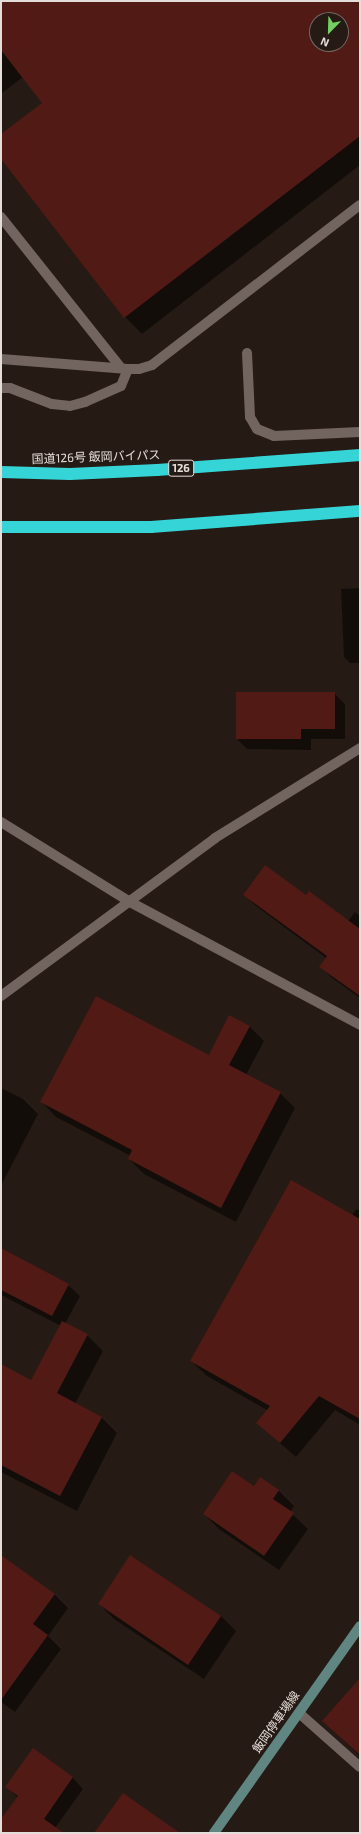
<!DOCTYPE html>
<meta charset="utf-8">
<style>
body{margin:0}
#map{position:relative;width:361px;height:1834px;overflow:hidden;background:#251a14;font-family:"Exo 2","Noto Sans JP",sans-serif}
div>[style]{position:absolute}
.shadow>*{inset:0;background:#0007}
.building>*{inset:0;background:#511a14}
.lane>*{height:10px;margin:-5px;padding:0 5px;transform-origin:5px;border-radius:5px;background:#72645e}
.street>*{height:10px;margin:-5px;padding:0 5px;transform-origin:5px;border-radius:5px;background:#72645e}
.secondary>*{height:10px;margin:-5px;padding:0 5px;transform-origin:5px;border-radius:5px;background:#608682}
.highway>*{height:12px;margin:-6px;padding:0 6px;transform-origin:6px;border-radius:6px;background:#35d5d7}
span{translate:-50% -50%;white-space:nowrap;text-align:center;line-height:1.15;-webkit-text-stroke:3px #251a14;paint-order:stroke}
.shield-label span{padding:1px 3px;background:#251a14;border:1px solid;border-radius:3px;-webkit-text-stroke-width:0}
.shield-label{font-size:11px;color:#e5ddd9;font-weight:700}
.street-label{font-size:12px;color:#e5ddd9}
.frame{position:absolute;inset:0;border:2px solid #e5ddd9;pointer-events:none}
.north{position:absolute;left:309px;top:12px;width:40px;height:40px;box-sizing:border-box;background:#251a14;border:1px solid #726863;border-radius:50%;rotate:203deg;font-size:11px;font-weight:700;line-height:16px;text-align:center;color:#e5ddd9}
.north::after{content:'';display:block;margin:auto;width:14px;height:18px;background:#72d25d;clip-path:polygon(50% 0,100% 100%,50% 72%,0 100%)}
</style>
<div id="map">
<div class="shadow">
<i style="clip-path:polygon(evenodd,1px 1px,360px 1px,360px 165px,142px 334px,125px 317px,1px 158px,1px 136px,43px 103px,23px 77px,2px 93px,1px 92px,1px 1px,317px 20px,341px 20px,341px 44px,317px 44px,317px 20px)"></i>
<i style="clip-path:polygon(360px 588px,360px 663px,350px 663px,344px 657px,341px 589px)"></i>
<i style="clip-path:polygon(334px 693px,345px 704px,345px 739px,311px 739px,311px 750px,247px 749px,237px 739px)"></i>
<i style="clip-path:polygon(244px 895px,306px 897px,348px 921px,355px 912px,360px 916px,360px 998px,332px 978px,320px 966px,326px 958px,256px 906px)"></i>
<i style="clip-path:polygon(249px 1026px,264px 1041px,246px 1075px,280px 1093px,295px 1108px,236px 1222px,144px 1174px,129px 1159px,131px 1156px,56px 1117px,42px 1102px,209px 1056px)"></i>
<i style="clip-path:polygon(1px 1088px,23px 1099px,38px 1114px,1px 1186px)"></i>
<i style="clip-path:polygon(356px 1209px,360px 1211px,360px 1425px,335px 1410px,296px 1457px,257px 1423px,267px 1410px,207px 1376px,191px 1361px,352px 1216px)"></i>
<i style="clip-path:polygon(1px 1256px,68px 1285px,80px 1296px,65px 1324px,87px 1335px,103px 1351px,75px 1404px,101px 1417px,117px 1433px,77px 1511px,1px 1472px,1px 1365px,31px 1381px,61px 1326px,1px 1295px)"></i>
<i style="clip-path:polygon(260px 1478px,279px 1491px,294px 1506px,290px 1512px,308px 1529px,279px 1570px,219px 1529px,204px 1514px,254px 1487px)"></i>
<i style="clip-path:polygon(1px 1565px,54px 1594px,68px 1608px,48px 1636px,61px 1649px,15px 1712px,1px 1702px)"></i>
<i style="clip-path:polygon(99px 1604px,221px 1616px,236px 1631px,204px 1679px,114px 1619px)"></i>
<i style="clip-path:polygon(360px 1680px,360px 1756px,323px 1721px)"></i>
<i style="clip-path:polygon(33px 1750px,73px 1778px,83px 1789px,55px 1828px,62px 1833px,1px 1833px,1px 1821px,18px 1798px,7px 1787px)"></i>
</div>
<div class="building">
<i style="clip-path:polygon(evenodd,1px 1px,360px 1px,360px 136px,124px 318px,1px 159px,1px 134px,42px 103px,1px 50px,1px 1px,317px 20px,341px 20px,341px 44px,317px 44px,317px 20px)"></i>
<i style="clip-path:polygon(236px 692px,335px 692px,335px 729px,301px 729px,301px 739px,236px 739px)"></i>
<i style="clip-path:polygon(265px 865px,306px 895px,309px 891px,360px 929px,360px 996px,319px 967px,327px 956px,243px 895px)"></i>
<i style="clip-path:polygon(96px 996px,209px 1055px,229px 1015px,250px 1026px,229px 1065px,281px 1092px,221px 1208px,128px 1159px,132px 1150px,40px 1102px)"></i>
<i style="clip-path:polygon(291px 1180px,360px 1219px,360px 1419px,319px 1396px,280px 1443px,256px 1423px,270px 1406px,190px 1361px)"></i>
<i style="clip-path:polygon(1px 1248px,69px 1284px,52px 1316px,1px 1290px)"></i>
<i style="clip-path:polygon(62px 1321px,88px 1334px,57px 1393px,102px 1417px,60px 1496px,1px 1465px,1px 1364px,31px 1380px)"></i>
<i style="clip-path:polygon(232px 1471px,254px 1486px,260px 1477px,279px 1490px,273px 1499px,294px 1513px,264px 1556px,203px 1514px)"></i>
<i style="clip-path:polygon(1px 1555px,55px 1594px,33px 1624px,48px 1635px,1px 1700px)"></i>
<i style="clip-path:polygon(130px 1555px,221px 1616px,188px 1665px,98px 1604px)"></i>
<i style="clip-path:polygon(360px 1678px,360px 1755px,322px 1721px)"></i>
<i style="clip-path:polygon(33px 1748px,73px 1777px,44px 1819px,64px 1833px,1px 1833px,1px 1819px,18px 1796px,5px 1787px)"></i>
<i style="clip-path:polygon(123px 1793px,180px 1833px,94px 1833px)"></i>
</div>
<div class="lane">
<i style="left:1px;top:217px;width:193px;rotate:51.5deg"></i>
<i style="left:247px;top:353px;width:64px;rotate:87.3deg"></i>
<i style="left:250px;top:417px;width:14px;rotate:60deg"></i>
<i style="left:257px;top:429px;width:18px;rotate:22deg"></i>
<i style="left:274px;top:436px;width:86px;rotate:-2.7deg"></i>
<i style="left:1px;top:359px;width:127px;rotate:4.5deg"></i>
<i style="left:128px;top:369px;width:11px"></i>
<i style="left:139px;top:369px;width:14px;rotate:-17deg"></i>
<i style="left:152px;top:365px;width:262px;rotate:-37.6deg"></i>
<i style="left:1px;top:388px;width:9px"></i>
<i style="left:10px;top:388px;width:45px;rotate:20.9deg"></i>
<i style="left:52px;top:404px;width:18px;rotate:6deg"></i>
<i style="left:70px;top:406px;width:16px;rotate:-15deg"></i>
<i style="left:85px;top:402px;width:39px;rotate:-24deg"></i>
<i style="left:121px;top:386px;width:18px;rotate:-68deg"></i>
<i style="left:299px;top:1713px;width:81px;rotate:41.5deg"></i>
</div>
<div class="street">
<i style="left:1px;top:822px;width:152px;rotate:31.8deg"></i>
<i style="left:130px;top:902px;width:261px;rotate:28.1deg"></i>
<i style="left:1px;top:996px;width:266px;rotate:-36.4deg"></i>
<i style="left:215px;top:838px;width:171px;rotate:-31.8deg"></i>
</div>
<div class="secondary">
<i style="left:214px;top:1833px;width:253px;rotate:-54.8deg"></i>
</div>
<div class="highway">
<i style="left:1px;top:472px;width:69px;rotate:1.7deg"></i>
<i style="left:70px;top:474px;width:87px;rotate:-2.6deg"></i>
<i style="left:157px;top:470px;width:204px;rotate:-4.2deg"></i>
<i style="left:1px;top:527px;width:150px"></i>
<i style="left:151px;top:527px;width:210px;rotate:-4.4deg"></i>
</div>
<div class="shield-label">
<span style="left:181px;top:468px">126</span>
</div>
<div class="street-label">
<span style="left:96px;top:457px;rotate:-2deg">国道126号 飯岡バイパス</span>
<span style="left:276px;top:1722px;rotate:-55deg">飯岡停車場線</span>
</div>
<div class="frame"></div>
<div class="north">N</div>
</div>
